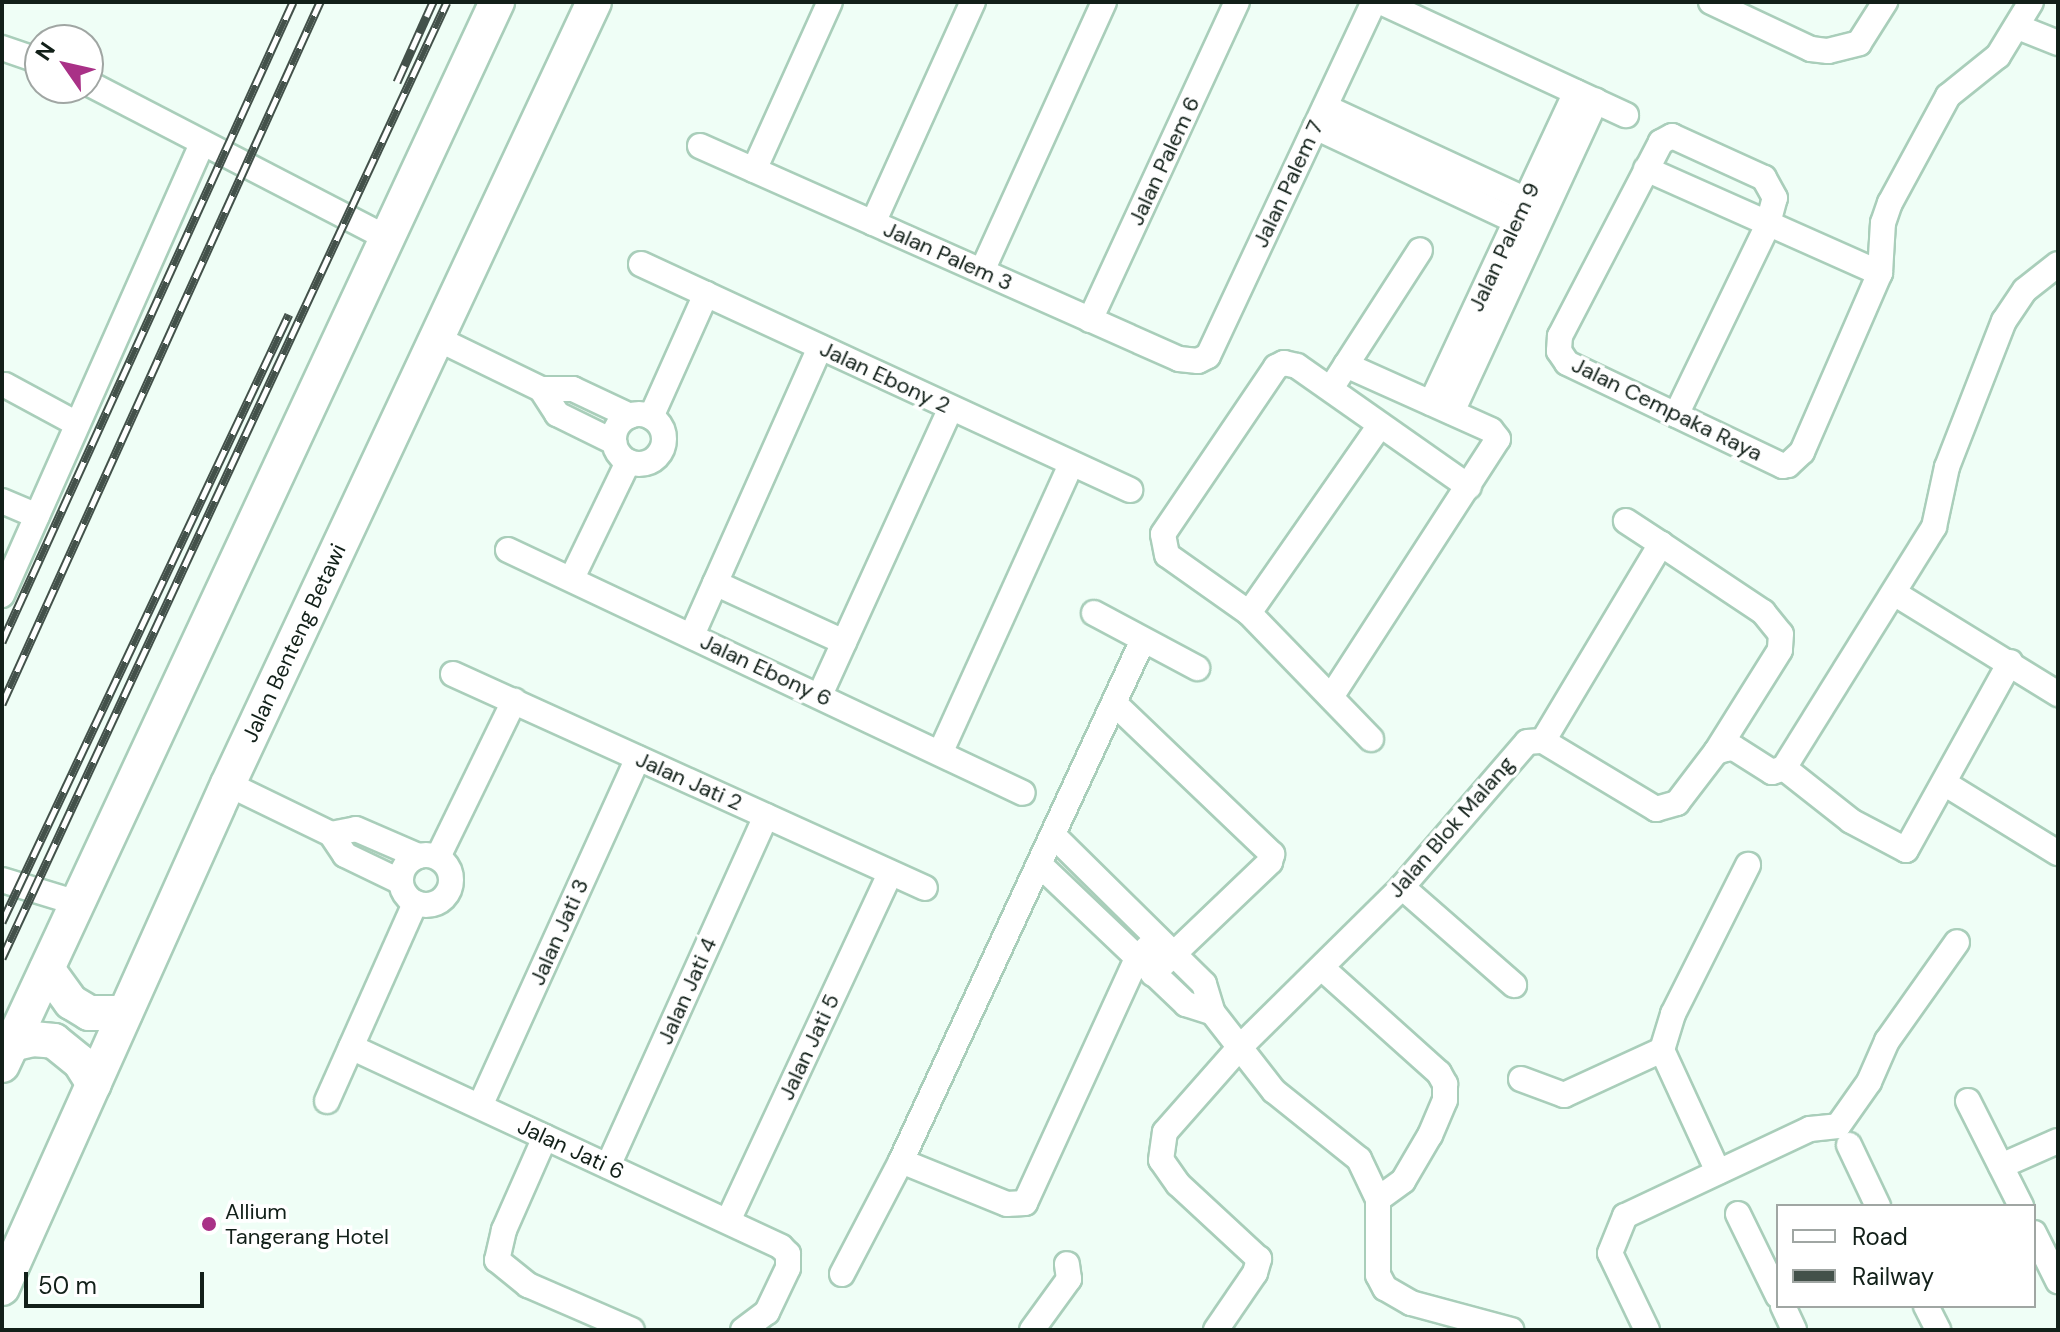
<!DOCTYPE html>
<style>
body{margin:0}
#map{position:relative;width:2060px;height:1332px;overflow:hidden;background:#effef6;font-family:"DM Sans",sans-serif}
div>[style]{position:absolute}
.roads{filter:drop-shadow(2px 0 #a9ceba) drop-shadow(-2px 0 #a9ceba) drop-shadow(0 2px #a9ceba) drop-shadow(0 -2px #a9ceba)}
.street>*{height:24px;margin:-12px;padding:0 12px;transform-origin:12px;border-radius:12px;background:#fff}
.street>.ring{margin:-12px;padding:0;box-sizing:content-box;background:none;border:24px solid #fff;border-radius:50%}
.secondary>*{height:34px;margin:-17px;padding:0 17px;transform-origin:17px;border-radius:17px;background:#fff}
.rail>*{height:9px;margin-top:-4.5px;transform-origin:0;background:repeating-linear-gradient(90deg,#fff 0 18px,#43514a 0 36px);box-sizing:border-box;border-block:2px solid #43514a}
.dots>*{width:22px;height:22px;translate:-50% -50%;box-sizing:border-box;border:4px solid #fff;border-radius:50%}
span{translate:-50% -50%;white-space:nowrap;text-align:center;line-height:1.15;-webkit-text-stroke:7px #fff;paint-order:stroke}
.street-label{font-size:22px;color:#122019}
.poi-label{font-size:22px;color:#122019}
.left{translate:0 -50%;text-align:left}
.frame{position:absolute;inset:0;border:4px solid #122019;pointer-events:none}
.legend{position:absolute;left:1776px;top:1204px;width:260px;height:104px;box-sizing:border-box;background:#fff;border:2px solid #a0a6a3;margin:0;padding:10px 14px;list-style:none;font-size:24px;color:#122019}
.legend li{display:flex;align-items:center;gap:16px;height:40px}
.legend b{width:40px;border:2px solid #a0a6a3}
.north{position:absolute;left:24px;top:24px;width:80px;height:80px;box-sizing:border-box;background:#fff;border:2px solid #a0a6a3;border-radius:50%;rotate:304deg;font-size:22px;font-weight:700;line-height:32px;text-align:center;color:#122019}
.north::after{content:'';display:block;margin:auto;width:28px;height:36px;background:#a93187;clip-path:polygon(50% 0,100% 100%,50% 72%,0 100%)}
.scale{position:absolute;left:24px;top:1272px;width:180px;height:36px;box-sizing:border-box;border:4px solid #122019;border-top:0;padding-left:10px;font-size:24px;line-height:28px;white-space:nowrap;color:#122019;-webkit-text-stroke:6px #fff;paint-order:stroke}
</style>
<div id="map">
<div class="roads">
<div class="street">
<i style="left:1381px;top:2px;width:270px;rotate:24.8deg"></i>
<i style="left:1711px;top:2px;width:110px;rotate:25.2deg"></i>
<i style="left:1811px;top:49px;width:17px;rotate:7deg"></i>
<i style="left:1828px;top:51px;width:32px;rotate:-14deg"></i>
<i style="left:1859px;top:43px;width:49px;rotate:-57.6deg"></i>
<i style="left:2018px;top:27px;width:43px;rotate:21.8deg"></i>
<i style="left:2px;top:48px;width:40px;rotate:18.9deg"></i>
<i style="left:88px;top:83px;width:337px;rotate:27.4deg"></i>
<i style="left:1325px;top:107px;width:221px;rotate:24.8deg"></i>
<i style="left:1315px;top:127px;width:222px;rotate:25.1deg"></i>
<i style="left:700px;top:146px;width:524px;rotate:23.97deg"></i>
<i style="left:1179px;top:359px;width:19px;rotate:6deg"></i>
<i style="left:1198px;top:361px;width:11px;rotate:-27deg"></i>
<i style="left:1208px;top:356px;width:391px;rotate:-64.9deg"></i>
<i style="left:1646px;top:169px;width:256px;rotate:24deg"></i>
<i style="left:754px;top:170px;width:184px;rotate:-65.7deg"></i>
<i style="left:873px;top:223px;width:243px;rotate:-65.7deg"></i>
<i style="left:641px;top:264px;width:539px;rotate:24.8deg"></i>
<i style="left:982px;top:271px;width:295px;rotate:-65.6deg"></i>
<i style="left:1090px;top:320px;width:350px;rotate:-65.2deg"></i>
<i style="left:436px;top:338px;width:117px;rotate:25.9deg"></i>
<i style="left:541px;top:389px;width:32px"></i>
<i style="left:573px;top:389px;width:63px;rotate:25.3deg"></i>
<i style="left:1337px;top:379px;width:153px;rotate:-57.2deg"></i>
<i style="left:5px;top:385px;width:82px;rotate:28.4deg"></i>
<i style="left:541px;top:389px;width:30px;rotate:57deg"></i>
<i style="left:557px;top:414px;width:64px;rotate:26.2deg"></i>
<i style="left:1431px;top:403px;width:343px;rotate:-65deg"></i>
<i style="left:1452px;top:412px;width:343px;rotate:-65.2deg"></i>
<i class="ring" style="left:614px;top:414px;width:26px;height:26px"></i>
<i style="left:1676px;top:415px;width:209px;rotate:-64.2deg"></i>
<i style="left:1767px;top:227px;width:30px;rotate:-75deg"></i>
<i style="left:1775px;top:198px;width:23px;rotate:-119deg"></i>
<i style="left:1764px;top:178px;width:101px;rotate:-155.5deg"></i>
<i style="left:1672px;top:136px;width:13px;rotate:151deg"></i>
<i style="left:1661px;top:142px;width:219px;rotate:117.5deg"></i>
<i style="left:1560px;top:336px;width:15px;rotate:94deg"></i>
<i style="left:1559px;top:351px;width:14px;rotate:56deg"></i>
<i style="left:1567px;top:363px;width:239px;rotate:25.5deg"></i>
<i style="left:1783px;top:466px;width:5px;rotate:-11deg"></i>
<i style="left:1788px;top:465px;width:19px;rotate:-43deg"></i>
<i style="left:1802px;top:452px;width:195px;rotate:-66.5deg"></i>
<i style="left:1880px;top:273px;width:50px;rotate:-86.6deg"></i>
<i style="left:1883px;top:223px;width:21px;rotate:-71deg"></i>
<i style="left:1890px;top:203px;width:122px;rotate:-61.5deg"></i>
<i style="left:1948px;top:96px;width:64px;rotate:-38.7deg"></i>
<i style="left:1998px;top:56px;width:63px;rotate:-58.6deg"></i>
<i style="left:651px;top:417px;width:135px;rotate:-65.9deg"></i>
<i style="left:2px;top:501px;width:38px;rotate:23deg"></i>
<i style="left:1661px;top:544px;width:123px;rotate:33.7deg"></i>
<i style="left:1763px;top:612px;width:28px;rotate:51deg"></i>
<i style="left:1781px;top:634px;width:16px;rotate:94deg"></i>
<i style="left:1780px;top:650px;width:120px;rotate:122.1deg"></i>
<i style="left:508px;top:550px;width:569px;rotate:25.26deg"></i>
<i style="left:572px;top:578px;width:129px;rotate:-64.2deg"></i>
<i style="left:715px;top:583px;width:142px;rotate:24.6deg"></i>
<i style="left:1894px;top:593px;width:193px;rotate:31.6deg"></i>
<i style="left:2px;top:595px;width:493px;rotate:-66.1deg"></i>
<i style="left:1094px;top:613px;width:117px;rotate:28.1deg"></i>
<i style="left:1249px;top:613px;width:229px;rotate:-55.1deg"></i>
<i style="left:692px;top:635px;width:315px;rotate:-66deg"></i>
<i style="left:453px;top:674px;width:518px;rotate:24.39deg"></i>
<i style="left:820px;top:695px;width:315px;rotate:-65.5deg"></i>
<i style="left:1331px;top:697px;width:307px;rotate:-57.1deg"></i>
<i style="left:1498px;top:439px;width:11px;rotate:-128deg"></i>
<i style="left:1491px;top:430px;width:159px;rotate:-155.9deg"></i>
<i style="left:1114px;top:703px;width:219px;rotate:43.7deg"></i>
<i style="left:1272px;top:854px;width:8px;rotate:104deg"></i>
<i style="left:1270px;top:862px;width:162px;rotate:136.3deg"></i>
<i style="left:1371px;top:739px;width:175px;rotate:-134.1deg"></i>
<i style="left:1249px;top:613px;width:100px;rotate:-144.7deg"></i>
<i style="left:1167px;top:555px;width:21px;rotate:-101deg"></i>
<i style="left:1163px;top:534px;width:202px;rotate:-55.9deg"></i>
<i style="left:1276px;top:367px;width:9px;rotate:-27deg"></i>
<i style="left:1284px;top:363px;width:13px;rotate:13deg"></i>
<i style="left:1297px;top:366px;width:210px;rotate:35.1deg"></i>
<i style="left:1543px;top:741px;width:230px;rotate:-59.1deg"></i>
<i style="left:1661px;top:544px;width:42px;rotate:-146.7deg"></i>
<i style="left:941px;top:751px;width:315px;rotate:-65.6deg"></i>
<i style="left:1784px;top:768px;width:85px;rotate:38.3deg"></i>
<i style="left:1851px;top:821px;width:62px;rotate:27.8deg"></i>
<i style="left:1906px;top:850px;width:215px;rotate:-61deg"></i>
<i style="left:1944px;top:783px;width:134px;rotate:31.6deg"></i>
<i style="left:228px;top:784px;width:114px;rotate:25.9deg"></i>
<i style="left:331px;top:834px;width:25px;rotate:56deg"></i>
<i style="left:345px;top:855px;width:62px;rotate:25.7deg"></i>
<i style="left:331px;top:834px;width:25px;rotate:-11deg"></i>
<i style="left:356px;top:829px;width:68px;rotate:23.5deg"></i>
<i style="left:1053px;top:835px;width:212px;rotate:44.6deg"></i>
<i style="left:1204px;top:984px;width:30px;rotate:73deg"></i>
<i style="left:1213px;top:1013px;width:99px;rotate:52deg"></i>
<i style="left:1274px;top:1091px;width:109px;rotate:38.7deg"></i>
<i style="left:1359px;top:1159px;width:44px;rotate:64.6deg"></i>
<i style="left:1378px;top:1199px;width:76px;rotate:90deg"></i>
<i style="left:1378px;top:1275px;width:15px;rotate:62deg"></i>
<i style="left:1385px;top:1288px;width:30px;rotate:30deg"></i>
<i style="left:1411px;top:1303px;width:104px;rotate:15.1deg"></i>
<i class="ring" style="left:401px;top:855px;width:26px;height:26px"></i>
<i style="left:438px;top:857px;width:174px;rotate:-64deg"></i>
<i style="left:1040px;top:865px;width:202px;rotate:43.6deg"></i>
<i style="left:1186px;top:1004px;width:28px;rotate:18deg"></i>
<i style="left:2px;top:880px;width:78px;rotate:17deg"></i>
<i style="left:1402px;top:887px;width:149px;rotate:41.2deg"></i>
<i style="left:1322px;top:968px;width:157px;rotate:41.9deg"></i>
<i style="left:1439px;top:1073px;width:13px;rotate:61deg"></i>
<i style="left:1445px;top:1084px;width:16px;rotate:90deg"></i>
<i style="left:1445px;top:1100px;width:38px;rotate:113deg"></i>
<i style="left:1430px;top:1135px;width:53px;rotate:120.4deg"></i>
<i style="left:1403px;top:1181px;width:31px;rotate:144deg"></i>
<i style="left:351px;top:1047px;width:474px;rotate:24.9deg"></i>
<i style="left:781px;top:1247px;width:10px;rotate:45deg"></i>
<i style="left:788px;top:1254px;width:14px;rotate:90deg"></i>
<i style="left:788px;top:1268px;width:49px;rotate:115.5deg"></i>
<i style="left:767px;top:1312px;width:30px;rotate:143deg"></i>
<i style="left:1662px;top:1050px;width:38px;rotate:-73deg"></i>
<i style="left:1673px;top:1014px;width:167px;rotate:-63.3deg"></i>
<i style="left:1521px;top:1079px;width:46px;rotate:20.4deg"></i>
<i style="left:1564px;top:1095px;width:108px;rotate:-24.7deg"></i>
<i style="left:1662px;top:1050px;width:134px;rotate:65.3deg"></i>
<i style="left:327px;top:1101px;width:217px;rotate:-66deg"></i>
<i style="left:1968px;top:1101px;width:118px;rotate:63.2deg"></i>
<i style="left:480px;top:1106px;width:382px;rotate:-65.6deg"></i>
<i style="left:545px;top:1137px;width:102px;rotate:113.8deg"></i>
<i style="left:504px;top:1230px;width:31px;rotate:103deg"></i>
<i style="left:497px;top:1260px;width:40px;rotate:39deg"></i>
<i style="left:528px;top:1285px;width:113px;rotate:23.4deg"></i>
<i style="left:1849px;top:1145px;width:68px;rotate:64.6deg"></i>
<i style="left:901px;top:1161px;width:114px;rotate:22.1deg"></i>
<i style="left:1007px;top:1204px;width:18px;rotate:-3deg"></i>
<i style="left:1025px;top:1203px;width:269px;rotate:-65.4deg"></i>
<i style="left:1137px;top:958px;width:28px;rotate:-44deg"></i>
<i style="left:608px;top:1166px;width:384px;rotate:-65.7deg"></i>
<i style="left:2001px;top:1166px;width:62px;rotate:-23.7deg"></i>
<i style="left:1738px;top:1214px;width:91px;rotate:64deg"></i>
<i style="left:728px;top:1221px;width:384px;rotate:-65deg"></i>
<i style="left:2034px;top:1233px;width:54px;rotate:63.4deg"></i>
<i style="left:842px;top:1274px;width:127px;rotate:-62.4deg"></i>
<i style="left:901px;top:1161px;width:574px;rotate:-65.09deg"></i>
<i style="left:1783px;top:1306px;width:26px;rotate:65deg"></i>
<i style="left:1926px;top:1306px;width:27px;rotate:63deg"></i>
<i style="left:1032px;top:1330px;width:63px;rotate:-54deg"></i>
<i style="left:1069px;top:1279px;width:15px;rotate:-98deg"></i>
<i style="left:1216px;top:1330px;width:69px;rotate:-55.6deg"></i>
<i style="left:1255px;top:1273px;width:15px;rotate:-74deg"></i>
<i style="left:1259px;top:1259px;width:110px;rotate:-137.2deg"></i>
<i style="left:1178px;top:1184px;width:29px;rotate:-125deg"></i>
<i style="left:1161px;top:1160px;width:28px;rotate:-82deg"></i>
<i style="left:1165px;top:1132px;width:112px;rotate:-48.6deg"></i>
<i style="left:1239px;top:1048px;width:229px;rotate:-44.6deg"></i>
<i style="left:1402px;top:887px;width:191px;rotate:-49.2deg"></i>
<i style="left:1527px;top:742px;width:16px;rotate:-4deg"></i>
<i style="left:1543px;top:741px;width:132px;rotate:31deg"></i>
<i style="left:1656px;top:809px;width:22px;rotate:-16deg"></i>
<i style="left:1677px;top:803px;width:64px;rotate:-52.6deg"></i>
<i style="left:1716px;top:752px;width:9px;rotate:-18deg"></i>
<i style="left:1725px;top:749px;width:9px;rotate:-6deg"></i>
<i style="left:1734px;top:748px;width:45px;rotate:32.3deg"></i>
<i style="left:1772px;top:772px;width:13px;rotate:-18deg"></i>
<i style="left:1784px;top:768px;width:284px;rotate:-58.1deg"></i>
<i style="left:1934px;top:527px;width:61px;rotate:-77.8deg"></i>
<i style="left:1947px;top:467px;width:157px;rotate:-68.7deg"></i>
<i style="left:2004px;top:321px;width:37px;rotate:-56deg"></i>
<i style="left:2025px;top:290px;width:42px;rotate:-38.2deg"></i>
<i style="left:1647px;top:1330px;width:85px;rotate:-115.7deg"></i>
<i style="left:1610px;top:1253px;width:40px;rotate:-68deg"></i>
<i style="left:1625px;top:1216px;width:204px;rotate:-25.2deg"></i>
<i style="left:1810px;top:1129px;width:28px;rotate:-6deg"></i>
<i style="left:1838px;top:1126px;width:54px;rotate:-54.8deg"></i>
<i style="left:1869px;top:1082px;width:45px;rotate:-66.3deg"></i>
<i style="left:1887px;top:1041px;width:121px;rotate:-54.7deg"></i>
</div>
<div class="secondary">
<i style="left:47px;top:969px;width:41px;rotate:54deg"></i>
<i style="left:71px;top:1002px;width:21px;rotate:31deg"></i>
<i style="left:89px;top:1013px;width:36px"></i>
<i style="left:12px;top:1044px;width:22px;rotate:-13deg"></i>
<i style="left:33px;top:1039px;width:21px;rotate:5deg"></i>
<i style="left:54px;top:1041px;width:33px;rotate:39deg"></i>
<i style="left:80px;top:1062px;width:26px;rotate:58deg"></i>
<i style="left:2px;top:1065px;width:1173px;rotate:-65.03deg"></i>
<i style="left:2px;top:1288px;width:552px;rotate:-65.85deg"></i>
<i style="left:228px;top:784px;width:863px;rotate:-64.92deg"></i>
</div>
</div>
<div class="rail">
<i style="left:397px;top:82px;width:88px;rotate:-65.8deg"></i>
<i style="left:2px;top:642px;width:703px;rotate:-65.55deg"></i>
<i style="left:2px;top:704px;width:771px;rotate:-65.63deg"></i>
<i style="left:2px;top:922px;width:672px;rotate:-64.73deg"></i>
<i style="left:2px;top:958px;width:1054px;rotate:-65.04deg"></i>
</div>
<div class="dots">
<i style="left:209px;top:1224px;background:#a93187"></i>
</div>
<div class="street-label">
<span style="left:1164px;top:161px;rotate:-65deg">Jalan Palem 6</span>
<span style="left:1288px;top:184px;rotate:-65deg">Jalan Palem 7</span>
<span style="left:1504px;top:247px;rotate:-65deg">Jalan Palem 9</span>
<span style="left:948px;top:256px;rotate:24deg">Jalan Palem 3</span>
<span style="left:885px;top:377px;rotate:25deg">Jalan Ebony 2</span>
<span style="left:1667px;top:409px;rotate:26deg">Jalan Cempaka Raya</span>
<span style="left:294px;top:643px;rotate:-65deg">Jalan Benteng Betawi</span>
<span style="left:766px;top:670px;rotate:25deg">Jalan Ebony 6</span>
<span style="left:689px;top:781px;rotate:24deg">Jalan Jati 2</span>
<span style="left:1451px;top:827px;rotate:-49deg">Jalan Blok Malang</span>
<span style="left:559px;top:932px;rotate:-66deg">Jalan Jati 3</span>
<span style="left:687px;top:991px;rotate:-66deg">Jalan Jati 4</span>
<span style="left:809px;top:1047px;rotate:-65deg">Jalan Jati 5</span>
<span style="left:571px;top:1149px;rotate:25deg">Jalan Jati 6</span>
</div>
<div class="poi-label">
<span class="left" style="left:225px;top:1224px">Allium<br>Tangerang Hotel</span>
</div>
<div class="frame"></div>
<ul class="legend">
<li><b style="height:10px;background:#fff"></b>Road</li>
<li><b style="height:10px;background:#43514a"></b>Railway</li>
</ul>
<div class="north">N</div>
<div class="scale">50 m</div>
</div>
